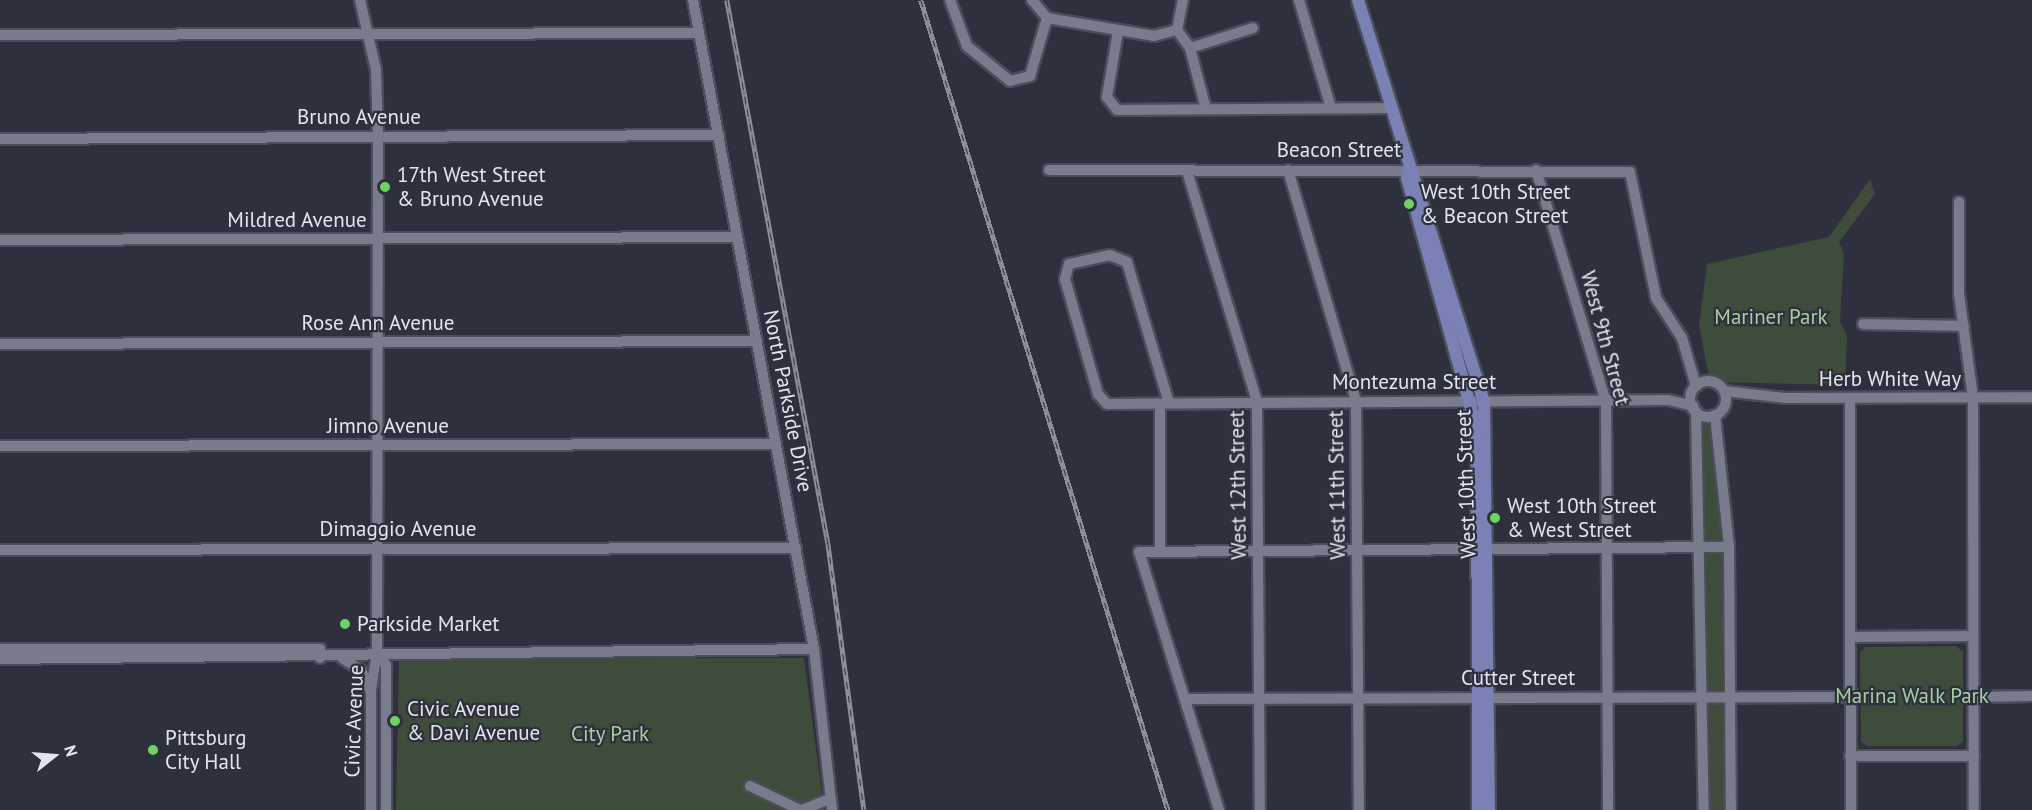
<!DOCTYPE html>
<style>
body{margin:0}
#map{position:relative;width:2032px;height:810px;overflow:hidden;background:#2e303e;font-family:"PT Sans",sans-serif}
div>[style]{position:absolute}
.green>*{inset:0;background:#3d4c3b}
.roads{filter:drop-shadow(2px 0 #4b4d59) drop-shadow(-2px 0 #4b4d59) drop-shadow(0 2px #4b4d59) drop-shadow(0 -2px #4b4d59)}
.minor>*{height:10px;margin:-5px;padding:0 5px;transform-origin:5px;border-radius:5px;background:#797c8c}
.minor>.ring{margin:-5px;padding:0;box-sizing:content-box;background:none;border:10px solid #797c8c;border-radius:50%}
.major>*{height:12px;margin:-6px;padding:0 6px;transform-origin:6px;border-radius:6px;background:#7b81b5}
.rail>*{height:4.5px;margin-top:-2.25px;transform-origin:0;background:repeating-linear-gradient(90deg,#2e303e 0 7px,#8c8e99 0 14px);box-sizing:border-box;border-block:2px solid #8c8e99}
.dots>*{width:16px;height:16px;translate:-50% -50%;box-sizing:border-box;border:3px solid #2e303e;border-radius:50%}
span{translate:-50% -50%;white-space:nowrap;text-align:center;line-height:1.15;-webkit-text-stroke:4.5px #2e303e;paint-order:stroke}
.street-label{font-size:21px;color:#e3e5ee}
.poi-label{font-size:21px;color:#e3e5ee}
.left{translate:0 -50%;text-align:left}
.park-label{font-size:21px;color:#a4d09e}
.north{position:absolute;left:24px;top:726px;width:60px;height:60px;-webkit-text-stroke:4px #2e303e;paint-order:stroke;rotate:73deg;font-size:16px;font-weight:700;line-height:24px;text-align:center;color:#e3e5ee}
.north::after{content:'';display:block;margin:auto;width:21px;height:27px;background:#e3e5ee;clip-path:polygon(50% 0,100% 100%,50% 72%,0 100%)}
</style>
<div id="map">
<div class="green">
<i style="clip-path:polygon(1870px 179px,1875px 194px,1839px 242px,1844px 255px,1840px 322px,1847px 336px,1845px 385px,1710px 382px,1699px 326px,1707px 264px,1829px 237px)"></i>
<i style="clip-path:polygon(1699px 416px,1723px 418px,1726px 810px,1705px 810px)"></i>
<i style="clip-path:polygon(1956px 646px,1963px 652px,1963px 741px,1958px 746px,1866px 746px,1861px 741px,1860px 653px,1865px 647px)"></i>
<i style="clip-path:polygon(804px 658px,824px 810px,396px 810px,399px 659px)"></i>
</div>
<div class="roads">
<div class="minor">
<i style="left:360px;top:0;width:72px;rotate:77.1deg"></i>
<i style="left:376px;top:70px;width:66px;rotate:88.3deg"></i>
<i style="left:378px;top:136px;width:516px;rotate:90.11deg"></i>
<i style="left:377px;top:652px;width:39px;rotate:99deg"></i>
<i style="left:371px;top:691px;width:119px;rotate:90deg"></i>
<i style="left:693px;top:0;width:660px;rotate:79.44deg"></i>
<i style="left:814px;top:649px;width:162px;rotate:83.6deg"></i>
<i style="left:950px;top:0;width:49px;rotate:69.7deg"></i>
<i style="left:967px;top:46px;width:55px;rotate:39.1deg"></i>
<i style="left:1010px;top:81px;width:21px;rotate:-14deg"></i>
<i style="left:1030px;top:76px;width:60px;rotate:-73.7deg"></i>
<i style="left:1032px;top:0;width:23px;rotate:50deg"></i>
<i style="left:1047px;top:18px;width:109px;rotate:9.5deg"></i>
<i style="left:1154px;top:36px;width:24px;rotate:-15deg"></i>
<i style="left:1177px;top:30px;width:31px;rotate:-79deg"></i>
<i style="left:1299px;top:0;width:113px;rotate:73.5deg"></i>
<i style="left:1177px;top:30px;width:22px;rotate:54deg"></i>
<i style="left:1190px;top:48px;width:63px;rotate:75.3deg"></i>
<i style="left:1118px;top:31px;width:67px;rotate:99.5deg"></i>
<i style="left:1107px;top:97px;width:16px;rotate:52deg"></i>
<i style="left:1117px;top:110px;width:274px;rotate:-0.4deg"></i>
<i style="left:0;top:35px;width:699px;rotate:-0.16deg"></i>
<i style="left:1190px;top:48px;width:66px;rotate:-17.6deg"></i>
<i style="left:0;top:139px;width:719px;rotate:-0.32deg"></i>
<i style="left:1049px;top:170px;width:581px;rotate:0.2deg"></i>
<i style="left:1630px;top:172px;width:129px;rotate:78.3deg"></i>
<i style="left:1656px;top:298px;width:48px;rotate:57deg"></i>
<i style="left:1682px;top:338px;width:50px;rotate:73.7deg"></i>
<i style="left:1288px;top:170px;width:241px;rotate:73.6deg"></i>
<i style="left:1356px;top:401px;width:409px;rotate:89.6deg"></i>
<i style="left:1536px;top:170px;width:242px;rotate:73.2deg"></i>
<i style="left:1606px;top:402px;width:408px;rotate:89.7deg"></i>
<i style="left:1187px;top:171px;width:241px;rotate:73.1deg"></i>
<i style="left:1257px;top:402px;width:408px;rotate:89.6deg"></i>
<i style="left:1959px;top:202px;width:92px;rotate:90deg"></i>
<i style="left:1959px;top:294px;width:105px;rotate:82.3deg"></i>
<i style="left:1973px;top:398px;width:412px;rotate:89.9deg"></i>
<i style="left:0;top:240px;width:737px;rotate:-0.23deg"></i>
<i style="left:1863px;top:324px;width:101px;rotate:1.1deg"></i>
<i style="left:0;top:344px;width:757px;rotate:-0.23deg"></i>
<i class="ring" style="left:1690px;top:381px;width:26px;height:26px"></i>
<i style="left:1724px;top:391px;width:61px;rotate:6.5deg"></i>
<i style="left:1785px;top:398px;width:247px;rotate:-0.2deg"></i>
<i style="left:1850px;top:398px;width:412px;rotate:89.9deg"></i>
<i style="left:1169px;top:403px;width:147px;rotate:-106.6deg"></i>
<i style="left:1127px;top:262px;width:18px;rotate:-158deg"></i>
<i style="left:1110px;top:255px;width:42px;rotate:167.6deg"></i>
<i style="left:1069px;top:264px;width:16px;rotate:105deg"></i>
<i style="left:1065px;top:279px;width:120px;rotate:74deg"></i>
<i style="left:1098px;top:394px;width:13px;rotate:48deg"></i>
<i style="left:1107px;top:404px;width:561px;rotate:-0.41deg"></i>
<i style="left:1668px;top:400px;width:26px;rotate:13deg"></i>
<i style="left:1696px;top:411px;width:399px;rotate:88.9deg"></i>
<i style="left:1715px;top:415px;width:133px;rotate:83.9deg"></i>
<i style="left:1729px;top:547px;width:263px;rotate:89.6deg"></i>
<i style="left:0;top:446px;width:776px;rotate:-0.15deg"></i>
<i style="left:0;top:550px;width:796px;rotate:-0.14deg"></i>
<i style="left:1160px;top:552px;width:148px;rotate:-90deg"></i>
<i style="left:1850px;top:637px;width:123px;rotate:-0.5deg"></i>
<i style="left:0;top:649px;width:320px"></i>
<i style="left:320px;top:649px;width:9px;rotate:90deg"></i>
<i style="left:377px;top:652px;width:16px;rotate:55deg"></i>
<i style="left:386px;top:665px;width:145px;rotate:90deg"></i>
<i style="left:342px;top:658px;width:22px;rotate:32deg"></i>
<i style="left:361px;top:670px;width:22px;rotate:66deg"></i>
<i style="left:0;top:659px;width:814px;rotate:-0.7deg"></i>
<i style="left:1974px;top:697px;width:58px;rotate:-1deg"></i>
<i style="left:1185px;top:699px;width:665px;rotate:-0.17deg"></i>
<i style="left:1850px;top:756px;width:124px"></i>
<i style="left:750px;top:786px;width:55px;rotate:25.6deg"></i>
<i style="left:802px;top:810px;width:31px;rotate:-22deg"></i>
<i style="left:1219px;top:810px;width:270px;rotate:-107.2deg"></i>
<i style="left:1139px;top:552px;width:590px;rotate:-0.49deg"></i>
</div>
<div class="major">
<i style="left:1358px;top:0;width:421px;rotate:72.6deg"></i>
<i style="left:1484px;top:402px;width:408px;rotate:89.3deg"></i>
<i style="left:1409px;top:169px;width:9px;rotate:103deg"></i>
<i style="left:1407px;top:178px;width:263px;rotate:74.5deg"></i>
<i style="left:1477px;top:431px;width:379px;rotate:89.8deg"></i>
</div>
</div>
<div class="rail">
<i style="left:727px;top:0;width:552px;rotate:79.46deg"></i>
<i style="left:828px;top:543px;width:269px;rotate:82.3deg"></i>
<i style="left:921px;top:0;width:847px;rotate:73.04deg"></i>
</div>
<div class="dots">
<i style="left:385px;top:187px;background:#6dd361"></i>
<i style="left:1409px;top:204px;background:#6dd361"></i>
<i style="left:1495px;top:518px;background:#6dd361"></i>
<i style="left:345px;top:624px;background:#6dd361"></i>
<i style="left:395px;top:721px;background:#6dd361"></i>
<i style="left:153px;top:750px;background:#6dd361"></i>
</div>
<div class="street-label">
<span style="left:359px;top:117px">Bruno Avenue</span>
<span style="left:1339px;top:150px">Beacon Street</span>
<span style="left:297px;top:220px">Mildred Avenue</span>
<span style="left:378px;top:323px">Rose Ann Avenue</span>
<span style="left:1605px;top:338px;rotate:75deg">West 9th Street</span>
<span style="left:1890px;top:379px">Herb White Way</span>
<span style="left:1414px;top:382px">Montezuma Street</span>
<span style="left:788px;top:401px;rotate:79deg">North Parkside Drive</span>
<span style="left:388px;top:426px">Jimno Avenue</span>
<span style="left:1466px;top:484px;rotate:-92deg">West 10th Street</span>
<span style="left:1238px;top:485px;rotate:-91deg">West 12th Street</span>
<span style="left:1337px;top:485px;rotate:-91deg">West 11th Street</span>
<span style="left:398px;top:529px">Dimaggio Avenue</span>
<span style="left:1518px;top:678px">Cutter Street</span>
<span style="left:354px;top:721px;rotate:-88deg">Civic Avenue</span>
</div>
<div class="poi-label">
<span class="left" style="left:397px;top:187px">17th West Street<br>&amp; Bruno Avenue</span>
<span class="left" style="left:1421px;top:204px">West 10th Street<br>&amp; Beacon Street</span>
<span class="left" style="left:1507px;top:518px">West 10th Street<br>&amp; West Street</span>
<span class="left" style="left:357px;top:624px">Parkside Market</span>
<span class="left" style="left:407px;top:721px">Civic Avenue<br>&amp; Davi Avenue</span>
<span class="left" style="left:165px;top:750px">Pittsburg<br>City Hall</span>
</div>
<div class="park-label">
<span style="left:1771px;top:317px">Mariner Park</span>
<span style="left:1912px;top:696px">Marina Walk Park</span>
<span style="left:610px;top:734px">City Park</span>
</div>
<div class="north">N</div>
</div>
